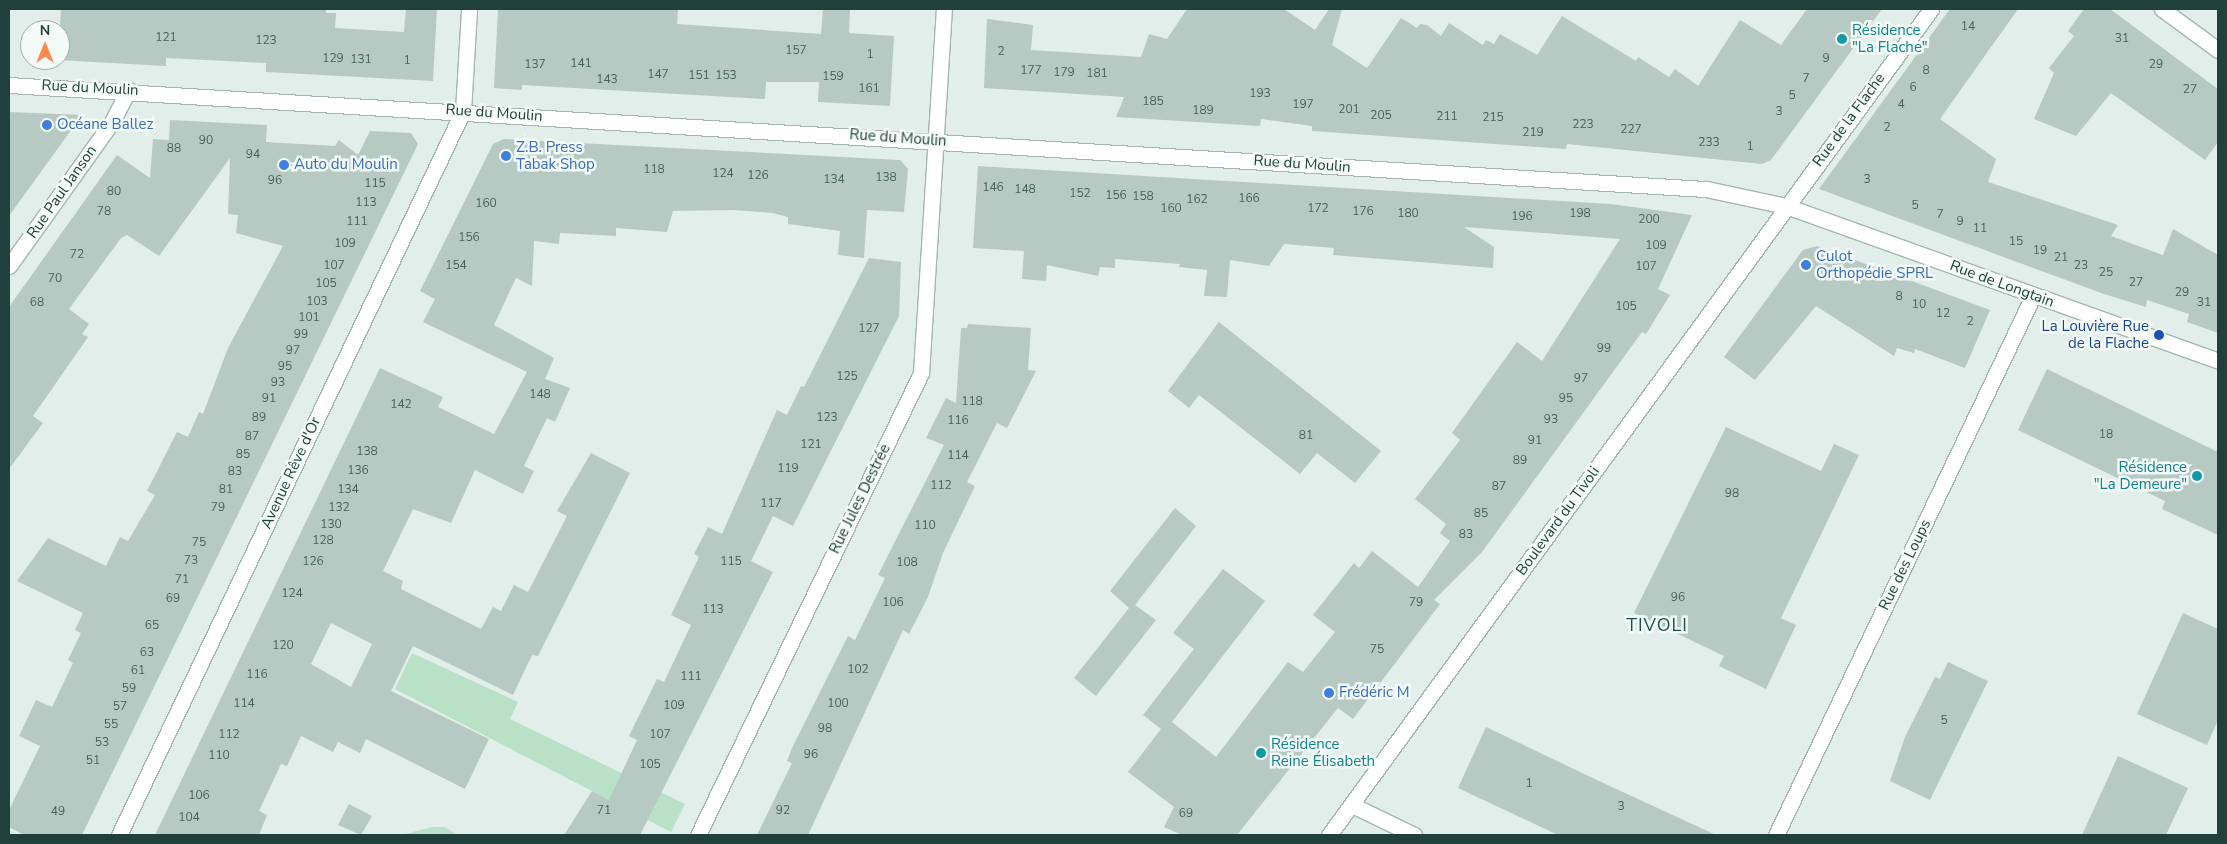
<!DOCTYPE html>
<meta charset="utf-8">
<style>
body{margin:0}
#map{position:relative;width:2227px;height:844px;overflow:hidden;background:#e2eee9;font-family:"Nunito Sans",sans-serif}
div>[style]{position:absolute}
.green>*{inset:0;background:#b9e1c7}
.building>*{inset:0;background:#b7c9c3}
.roads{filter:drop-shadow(1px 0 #a4b6b1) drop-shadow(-1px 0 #a4b6b1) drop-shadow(0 1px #a4b6b1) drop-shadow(0 -1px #a4b6b1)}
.minor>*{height:15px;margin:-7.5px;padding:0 7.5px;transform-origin:7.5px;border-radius:7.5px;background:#fff}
.tertiary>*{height:15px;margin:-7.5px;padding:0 7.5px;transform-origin:7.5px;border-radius:7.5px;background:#fff}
.dots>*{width:14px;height:14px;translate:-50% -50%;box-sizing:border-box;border:2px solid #f3faf7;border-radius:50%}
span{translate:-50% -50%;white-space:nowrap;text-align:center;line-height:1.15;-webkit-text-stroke:5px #f3faf7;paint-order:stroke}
.number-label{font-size:12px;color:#46625d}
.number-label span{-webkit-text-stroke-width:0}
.culture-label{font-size:15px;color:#0d838f}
.left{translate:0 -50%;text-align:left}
.right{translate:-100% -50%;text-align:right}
.street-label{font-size:15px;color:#20403b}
.shop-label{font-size:15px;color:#366cbe}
.transit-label{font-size:15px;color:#164399}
.quarter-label{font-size:18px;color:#1a554b;letter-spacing:1px}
.frame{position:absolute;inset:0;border:10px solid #20403b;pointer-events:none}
.north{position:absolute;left:20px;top:20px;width:50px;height:50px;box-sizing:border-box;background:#f3faf7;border:1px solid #9fb0ac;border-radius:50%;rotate:0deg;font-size:14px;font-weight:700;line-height:20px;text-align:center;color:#20403b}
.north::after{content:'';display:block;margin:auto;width:18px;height:22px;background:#fe8a50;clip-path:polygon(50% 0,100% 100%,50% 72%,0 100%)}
</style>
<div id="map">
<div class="green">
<i style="clip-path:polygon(412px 653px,518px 702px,510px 719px,685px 804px,671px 832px,395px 689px)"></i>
<i style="clip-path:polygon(433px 827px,445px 827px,458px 835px,401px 835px)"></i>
</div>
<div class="building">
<i style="clip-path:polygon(61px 9px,326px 9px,326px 13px,336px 13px,335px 28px,404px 32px,406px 9px,437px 9px,433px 81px,266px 72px,266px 63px,166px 58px,166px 66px,58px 60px)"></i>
<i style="clip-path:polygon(498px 9px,678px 9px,677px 24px,821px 34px,823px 9px,850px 9px,849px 33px,894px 36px,890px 106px,818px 102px,819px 82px,766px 82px,765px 99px,522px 85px,522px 90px,494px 88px)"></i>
<i style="clip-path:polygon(1187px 9px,1284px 9px,1315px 30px,1329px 9px,1342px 9px,1332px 45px,1367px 68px,1401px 18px,1417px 28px,1420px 24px,1427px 25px,1441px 36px,1449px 23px,1483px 45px,1486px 40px,1494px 44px,1500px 34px,1537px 55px,1562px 16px,1636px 61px,1638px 57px,1669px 77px,1675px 69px,1698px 86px,1740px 20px,1781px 45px,1807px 9px,1882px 9px,1771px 160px,1762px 164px,1567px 144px,1566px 149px,1312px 131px,1312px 126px,1261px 119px,1260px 126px,1116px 117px,1124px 97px,984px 88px,987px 19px,1033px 25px,1031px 50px,1141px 57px,1149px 34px,1167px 39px)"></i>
<i style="clip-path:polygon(1950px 9px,2018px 9px,1940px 119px,1996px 159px,1988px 182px,2118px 225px,2111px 236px,2163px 255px,2173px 229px,2218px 255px,2218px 333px,2187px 322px,2189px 314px,2147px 300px,2146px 307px,2104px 294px,1819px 189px)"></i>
<i style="clip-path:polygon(2084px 9px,2110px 9px,2218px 89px,2218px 142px,2205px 160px,2111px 93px,2076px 136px,2034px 119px,2054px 73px,2049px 68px,2074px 36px,2068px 31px)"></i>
<i style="clip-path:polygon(9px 112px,82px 115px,9px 216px)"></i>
<i style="clip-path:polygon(170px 120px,267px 125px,266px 142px,335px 146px,339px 140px,358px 155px,370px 131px,411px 133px,418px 144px,82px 835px,24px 835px,9px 827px,9px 810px,40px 746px,19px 736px,36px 700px,52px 707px,73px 663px,68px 660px,81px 633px,75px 630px,83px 613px,17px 581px,48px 538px,106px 566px,120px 537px,128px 541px,155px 495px,147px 491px,177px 432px,188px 437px,199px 412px,203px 414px,228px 348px,283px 246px,236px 233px,238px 215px,228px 214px,230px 158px,159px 256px,127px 235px,121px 238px,69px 309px,89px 324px,82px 334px,88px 337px,33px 416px,43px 423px,9px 469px,9px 307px,117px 155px,150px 178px,153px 139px,169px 140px)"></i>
<i style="clip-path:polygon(evenodd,504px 139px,900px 160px,908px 169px,904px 212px,867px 210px,864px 258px,838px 255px,840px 231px,788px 224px,788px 217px,773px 213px,733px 210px,673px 211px,667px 232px,616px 228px,616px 236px,560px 233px,559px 244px,534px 241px,532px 286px,516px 278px,494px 325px,554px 358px,545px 379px,570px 388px,555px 422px,547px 418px,524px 466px,534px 471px,523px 494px,475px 470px,451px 523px,413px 509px,383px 571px,403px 581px,401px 589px,481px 629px,493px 607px,501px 611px,514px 585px,528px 592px,567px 516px,557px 511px,591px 453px,630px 473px,538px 656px,532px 655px,513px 695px,413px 646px,391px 691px,489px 739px,465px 789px,366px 739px,360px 753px,338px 742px,333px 752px,301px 736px,287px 766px,281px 764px,259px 811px,267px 815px,259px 835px,155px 835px,380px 368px,443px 397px,438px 407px,494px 434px,527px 372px,423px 322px,435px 299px,420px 291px,493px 144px,504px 139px,331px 623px,372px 644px,351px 687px,311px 664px,331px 623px)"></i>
<i style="clip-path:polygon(978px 166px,1611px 204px,1692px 215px,1658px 289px,1670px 295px,1646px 334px,1642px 332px,1482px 552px,1434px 600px,1440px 604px,1353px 719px,1338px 708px,1237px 835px,1182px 835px,1164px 827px,1174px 807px,1128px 772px,1161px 729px,1143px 715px,1194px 649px,1173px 633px,1223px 569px,1265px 601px,1172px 722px,1216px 757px,1288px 662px,1303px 672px,1335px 632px,1313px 615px,1354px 563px,1359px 568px,1372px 551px,1418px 587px,1450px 541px,1440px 533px,1446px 524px,1415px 499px,1460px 440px,1452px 433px,1517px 342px,1542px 361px,1620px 239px,1464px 227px,1494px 247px,1493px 268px,1333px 255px,1334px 248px,1284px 244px,1269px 266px,1230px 260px,1227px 297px,1204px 296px,1207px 270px,1179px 267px,1180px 264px,1115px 259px,1115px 268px,1100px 267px,1098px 276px,1047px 265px,1046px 281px,1022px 279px,1024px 251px,973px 248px)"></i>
<i style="clip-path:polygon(1817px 246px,1990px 310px,1965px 368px,1915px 349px,1914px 353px,1897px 348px,1894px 356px,1816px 306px,1755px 380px,1724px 357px,1803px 250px)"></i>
<i style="clip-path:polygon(869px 258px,901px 262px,899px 316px,793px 526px,773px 516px,751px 561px,773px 572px,640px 835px,564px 835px,592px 791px,609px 800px,637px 740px,629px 736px,657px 679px,664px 682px,691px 625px,671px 615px,699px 557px,694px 554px,708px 527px,722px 534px,777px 410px,787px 415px,801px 386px,804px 387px)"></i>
<i style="clip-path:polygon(1219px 322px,1381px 451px,1355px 483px,1317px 453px,1300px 474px,1199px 395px,1189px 408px,1168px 391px)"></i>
<i style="clip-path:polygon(968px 324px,1031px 328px,1028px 370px,1036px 371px,1007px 428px,997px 423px,967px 482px,975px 486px,943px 553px,928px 597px,909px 634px,903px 630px,808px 835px,757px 835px,792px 763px,787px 761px,792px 748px,848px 636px,855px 640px,885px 578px,878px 575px,944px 445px,926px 438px,946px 398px,956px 403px,961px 328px,967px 328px)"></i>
<i style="clip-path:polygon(2047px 369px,2218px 452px,2218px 535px,2162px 509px,2165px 501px,2018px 430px)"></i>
<i style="clip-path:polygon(1726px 427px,1821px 471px,1834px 444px,1859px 455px,1781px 618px,1796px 625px,1766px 689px,1719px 666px,1724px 656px,1634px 613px)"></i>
<i style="clip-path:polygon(1175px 508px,1196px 526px,1135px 605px,1156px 620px,1096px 696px,1074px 678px,1129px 608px,1110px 591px)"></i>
<i style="clip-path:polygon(2183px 613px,2218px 629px,2218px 720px,2207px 745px,2137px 714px)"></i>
<i style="clip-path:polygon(1948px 662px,1988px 681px,1930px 800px,1890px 781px,1905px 737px,1935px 677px,1940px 679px)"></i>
<i style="clip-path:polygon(1486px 727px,1599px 781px,1716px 835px,1558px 835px,1458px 788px)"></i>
<i style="clip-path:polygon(2118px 756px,2188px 788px,2166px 835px,2082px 835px)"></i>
<i style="clip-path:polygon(349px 804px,372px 816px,361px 835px,338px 825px)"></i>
</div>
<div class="roads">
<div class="minor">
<i style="left:2162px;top:9px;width:69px;rotate:36.2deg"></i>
<i style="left:9px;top:266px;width:179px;rotate:-54.5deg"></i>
<i style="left:113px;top:120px;width:34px;rotate:-63deg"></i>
<i style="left:1352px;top:805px;width:69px;rotate:25.8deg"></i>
<i style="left:119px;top:835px;width:802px;rotate:-64.59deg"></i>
<i style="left:463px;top:111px;width:102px;rotate:-86.6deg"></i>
<i style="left:698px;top:835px;width:513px;rotate:-64.23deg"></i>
<i style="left:921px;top:373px;width:365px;rotate:-86.4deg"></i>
<i style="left:1776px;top:835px;width:597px;rotate:-64.51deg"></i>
</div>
<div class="tertiary">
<i style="left:9px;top:85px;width:1700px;rotate:3.51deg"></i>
<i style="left:1706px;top:189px;width:82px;rotate:12deg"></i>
<i style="left:1786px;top:206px;width:459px;rotate:19.7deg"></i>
<i style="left:1329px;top:835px;width:1022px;rotate:-53.91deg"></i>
</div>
</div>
<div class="dots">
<i style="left:1842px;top:39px;background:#0f9aa8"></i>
<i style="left:47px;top:125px;background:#3f7fe0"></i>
<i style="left:506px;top:156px;background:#3f7fe0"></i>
<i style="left:284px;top:165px;background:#3f7fe0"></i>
<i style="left:1806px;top:265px;background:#3f7fe0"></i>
<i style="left:2159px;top:335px;background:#1a4fb4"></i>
<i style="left:2197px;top:476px;background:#0f9aa8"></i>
<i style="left:1329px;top:693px;background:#3f7fe0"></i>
<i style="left:1261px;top:753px;background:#0f9aa8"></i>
</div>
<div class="number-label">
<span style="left:1968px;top:27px">14</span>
<span style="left:166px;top:38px">121</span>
<span style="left:2122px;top:39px">31</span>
<span style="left:266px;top:41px">123</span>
<span style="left:796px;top:51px">157</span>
<span style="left:1001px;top:52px">2</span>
<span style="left:870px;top:55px">1</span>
<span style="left:333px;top:59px">129</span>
<span style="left:1826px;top:59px">9</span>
<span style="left:361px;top:60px">131</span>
<span style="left:407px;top:61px">1</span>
<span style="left:581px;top:64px">141</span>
<span style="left:535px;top:65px">137</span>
<span style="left:2156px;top:65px">29</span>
<span style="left:1031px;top:71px">177</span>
<span style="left:1926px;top:71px">8</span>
<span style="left:1064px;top:73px">179</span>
<span style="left:1097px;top:74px">181</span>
<span style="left:658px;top:75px">147</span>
<span style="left:699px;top:76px">151</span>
<span style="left:726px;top:76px">153</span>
<span style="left:833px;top:77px">159</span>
<span style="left:1806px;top:79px">7</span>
<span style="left:607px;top:80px">143</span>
<span style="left:1913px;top:88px">6</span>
<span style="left:869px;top:89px">161</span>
<span style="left:2190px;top:90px">27</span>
<span style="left:1260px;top:94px">193</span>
<span style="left:1792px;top:96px">5</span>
<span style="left:1153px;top:102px">185</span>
<span style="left:1303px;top:105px">197</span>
<span style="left:1901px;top:105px">4</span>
<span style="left:1349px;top:110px">201</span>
<span style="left:1203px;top:111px">189</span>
<span style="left:1779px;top:112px">3</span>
<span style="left:1381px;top:116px">205</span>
<span style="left:1447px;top:117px">211</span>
<span style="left:1493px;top:118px">215</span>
<span style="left:1583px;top:125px">223</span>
<span style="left:1887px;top:128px">2</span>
<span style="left:1631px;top:130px">227</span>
<span style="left:1533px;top:133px">219</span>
<span style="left:206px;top:141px">90</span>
<span style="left:1709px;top:143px">233</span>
<span style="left:1750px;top:147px">1</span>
<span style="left:174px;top:149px">88</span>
<span style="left:253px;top:155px">94</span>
<span style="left:654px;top:170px">118</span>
<span style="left:723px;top:174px">124</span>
<span style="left:758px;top:176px">126</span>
<span style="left:886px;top:178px">138</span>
<span style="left:834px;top:180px">134</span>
<span style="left:1867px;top:180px">3</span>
<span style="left:275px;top:181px">96</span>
<span style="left:375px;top:184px">115</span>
<span style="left:993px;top:188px">146</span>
<span style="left:1025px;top:190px">148</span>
<span style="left:114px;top:192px">80</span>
<span style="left:1080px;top:194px">152</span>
<span style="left:1116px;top:196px">156</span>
<span style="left:1143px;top:197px">158</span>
<span style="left:1249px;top:199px">166</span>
<span style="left:1197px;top:200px">162</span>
<span style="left:366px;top:203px">113</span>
<span style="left:486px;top:204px">160</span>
<span style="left:1915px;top:206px">5</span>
<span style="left:1171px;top:209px">160</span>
<span style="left:1318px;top:209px">172</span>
<span style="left:104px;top:212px">78</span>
<span style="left:1363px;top:212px">176</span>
<span style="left:1408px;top:214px">180</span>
<span style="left:1580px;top:214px">198</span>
<span style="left:1940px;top:215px">7</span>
<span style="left:1522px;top:217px">196</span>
<span style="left:1649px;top:220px">200</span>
<span style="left:357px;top:222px">111</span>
<span style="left:1960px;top:222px">9</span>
<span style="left:1980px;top:229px">11</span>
<span style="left:469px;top:238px">156</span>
<span style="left:2016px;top:242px">15</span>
<span style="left:345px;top:244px">109</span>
<span style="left:1656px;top:246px">109</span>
<span style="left:2040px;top:251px">19</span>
<span style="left:77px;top:255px">72</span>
<span style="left:2061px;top:258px">21</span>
<span style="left:334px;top:266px">107</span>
<span style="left:456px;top:266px">154</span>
<span style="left:2081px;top:266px">23</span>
<span style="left:1646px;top:267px">107</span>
<span style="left:2106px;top:273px">25</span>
<span style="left:55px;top:279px">70</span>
<span style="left:2136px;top:283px">27</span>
<span style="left:326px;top:284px">105</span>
<span style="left:2182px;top:293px">29</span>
<span style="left:1899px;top:297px">8</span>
<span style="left:317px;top:302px">103</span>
<span style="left:37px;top:303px">68</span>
<span style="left:2204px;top:303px">31</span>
<span style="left:1919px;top:305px">10</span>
<span style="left:1626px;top:307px">105</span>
<span style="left:1943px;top:314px">12</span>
<span style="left:309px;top:318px">101</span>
<span style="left:1970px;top:322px">2</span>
<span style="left:869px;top:329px">127</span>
<span style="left:301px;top:335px">99</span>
<span style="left:1604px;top:349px">99</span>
<span style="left:293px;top:351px">97</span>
<span style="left:285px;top:367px">95</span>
<span style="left:847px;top:377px">125</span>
<span style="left:1581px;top:379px">97</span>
<span style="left:278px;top:383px">93</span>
<span style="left:540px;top:395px">148</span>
<span style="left:269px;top:399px">91</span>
<span style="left:1566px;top:399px">95</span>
<span style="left:972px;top:402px">118</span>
<span style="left:401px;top:405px">142</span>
<span style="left:259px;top:418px">89</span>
<span style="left:827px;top:418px">123</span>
<span style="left:1551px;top:420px">93</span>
<span style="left:958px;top:421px">116</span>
<span style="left:2106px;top:435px">18</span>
<span style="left:1306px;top:436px">81</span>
<span style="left:252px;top:437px">87</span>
<span style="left:1535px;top:441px">91</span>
<span style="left:811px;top:445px">121</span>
<span style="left:367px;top:452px">138</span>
<span style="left:243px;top:455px">85</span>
<span style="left:958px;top:456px">114</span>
<span style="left:1520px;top:461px">89</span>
<span style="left:788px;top:469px">119</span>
<span style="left:358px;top:471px">136</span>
<span style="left:235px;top:472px">83</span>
<span style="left:941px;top:486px">112</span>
<span style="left:1499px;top:487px">87</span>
<span style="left:226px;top:490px">81</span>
<span style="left:348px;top:490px">134</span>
<span style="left:1732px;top:494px">98</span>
<span style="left:771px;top:504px">117</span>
<span style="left:218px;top:508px">79</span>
<span style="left:339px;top:508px">132</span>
<span style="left:1481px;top:514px">85</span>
<span style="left:331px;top:525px">130</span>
<span style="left:925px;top:526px">110</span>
<span style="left:1466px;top:535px">83</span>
<span style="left:323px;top:541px">128</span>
<span style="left:199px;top:543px">75</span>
<span style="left:191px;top:561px">73</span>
<span style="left:313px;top:562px">126</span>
<span style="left:731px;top:562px">115</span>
<span style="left:907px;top:563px">108</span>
<span style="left:182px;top:580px">71</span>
<span style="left:292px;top:594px">124</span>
<span style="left:1678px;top:598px">96</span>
<span style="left:173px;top:599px">69</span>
<span style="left:893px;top:603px">106</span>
<span style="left:1416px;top:603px">79</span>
<span style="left:713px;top:610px">113</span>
<span style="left:152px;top:626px">65</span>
<span style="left:283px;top:646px">120</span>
<span style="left:1377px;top:650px">75</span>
<span style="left:147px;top:653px">63</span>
<span style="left:858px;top:670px">102</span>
<span style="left:138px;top:671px">61</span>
<span style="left:257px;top:675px">116</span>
<span style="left:691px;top:677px">111</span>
<span style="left:129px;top:689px">59</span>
<span style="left:244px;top:704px">114</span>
<span style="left:838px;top:704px">100</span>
<span style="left:674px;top:706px">109</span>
<span style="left:120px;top:707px">57</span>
<span style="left:1944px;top:721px">5</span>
<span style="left:111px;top:725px">55</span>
<span style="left:825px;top:729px">98</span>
<span style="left:229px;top:735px">112</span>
<span style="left:660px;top:735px">107</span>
<span style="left:102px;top:743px">53</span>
<span style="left:811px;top:755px">96</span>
<span style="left:219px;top:756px">110</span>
<span style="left:93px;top:761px">51</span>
<span style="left:650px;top:765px">105</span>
<span style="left:1529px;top:784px">1</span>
<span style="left:199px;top:796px">106</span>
<span style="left:1621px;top:807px">3</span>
<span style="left:604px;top:811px">71</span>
<span style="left:783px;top:811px">92</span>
<span style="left:58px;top:812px">49</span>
<span style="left:1186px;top:814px">69</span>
<span style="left:189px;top:818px">104</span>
</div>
<div class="culture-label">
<span class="left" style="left:1852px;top:39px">Résidence<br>"La Flache"</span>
<span class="right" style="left:2187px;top:476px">Résidence<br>"La Demeure"</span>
<span class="left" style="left:1271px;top:753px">Résidence<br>Reine Élisabeth</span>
</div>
<div class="street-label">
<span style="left:90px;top:88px;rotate:3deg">Rue du Moulin</span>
<span style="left:494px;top:113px;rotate:4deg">Rue du Moulin</span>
<span style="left:1849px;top:120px;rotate:-54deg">Rue de la Flache</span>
<span style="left:898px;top:138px;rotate:4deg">Rue du Moulin</span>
<span style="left:1302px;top:164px;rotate:4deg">Rue du Moulin</span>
<span style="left:62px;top:192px;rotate:-55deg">Rue Paul Janson</span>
<span style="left:2002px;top:284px;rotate:20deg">Rue de Longtain</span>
<span style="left:291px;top:473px;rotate:-65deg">Avenue Rêve d'Or</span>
<span style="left:860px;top:499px;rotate:-64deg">Rue Jules Destrée</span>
<span style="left:1558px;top:521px;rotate:-54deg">Boulevard du Tivoli</span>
<span style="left:1905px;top:565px;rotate:-64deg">Rue des Loups</span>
</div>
<div class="shop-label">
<span class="left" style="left:57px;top:125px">Océane Ballez</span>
<span class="left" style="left:516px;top:156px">Z.B. Press<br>Tabak Shop</span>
<span class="left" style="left:294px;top:165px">Auto du Moulin</span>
<span class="left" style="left:1816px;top:265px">Culot<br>Orthopédie SPRL</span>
<span class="left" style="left:1339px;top:693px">Frédéric M</span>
</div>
<div class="transit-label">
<span class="right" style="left:2149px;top:335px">La Louvière Rue<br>de la Flache</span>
</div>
<div class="quarter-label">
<span style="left:1657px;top:625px">TIVOLI</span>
</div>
<div class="frame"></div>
<div class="north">N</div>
</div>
